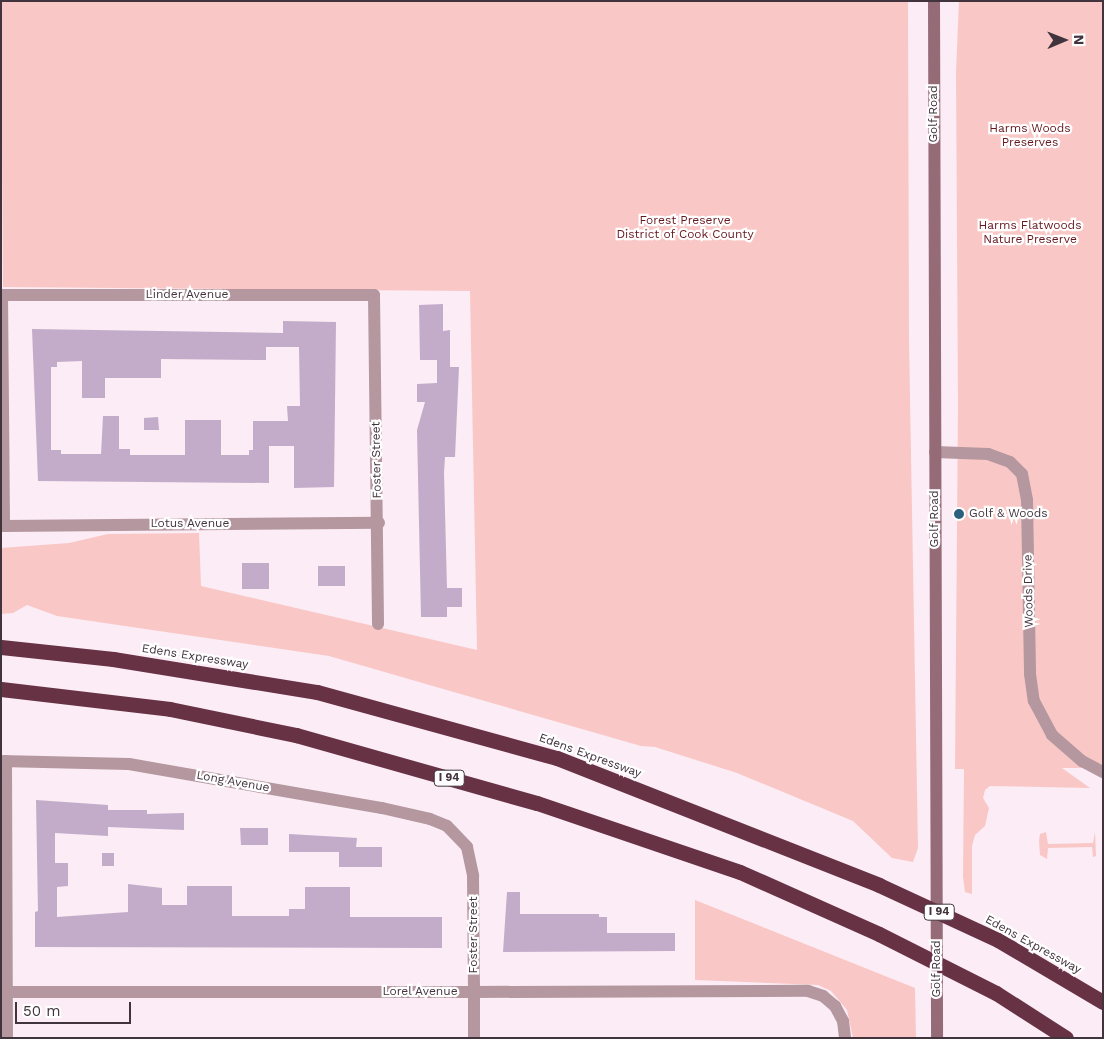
<!DOCTYPE html>
<style>
body{margin:0}
#map{position:relative;width:1104px;height:1039px;overflow:hidden;background:#fbecf5;font-family:"Work Sans",sans-serif}
div>[style]{position:absolute}
.green>*{inset:0;background:#f9c8c6}
.building>*{inset:0;background:#c2acc9}
.minor>*{height:12px;margin:-6px;padding:0 6px;transform-origin:6px;border-radius:6px;background:#b4979f}
.tertiary>*{height:12px;margin:-6px;padding:0 6px;transform-origin:6px;border-radius:6px;background:#b4979f}
.secondary>*{height:12px;margin:-6px;padding:0 6px;transform-origin:6px;border-radius:6px;background:#956b77}
.motorway>*{height:15px;margin:-7.5px;padding:0 7.5px;transform-origin:7.5px;border-radius:7.5px;background:#683245}
.motorway-bridge>*{height:15px;margin:-7.5px;padding:0 7.5px;transform-origin:7.5px;border-radius:7.5px;background:#683245}
.dots>*{width:14px;height:14px;translate:-50% -50%;box-sizing:border-box;border:2px solid #fff;border-radius:50%}
span{translate:-50% -50%;white-space:nowrap;text-align:center;line-height:1.15;-webkit-text-stroke:4.5px #fff;paint-order:stroke}
.shield-label span{padding:1px 4px;background:#fff;border:1px solid;border-radius:4px;-webkit-text-stroke-width:0}
.shield-label{font-size:11px;color:#42343d;font-weight:700}
.street-label{font-size:12px;color:#42343d}
.park-label{font-size:12px;color:#65171e}
.poi-label{font-size:12px;color:#42343d}
.left{translate:0 -50%;text-align:left}
.frame{position:absolute;inset:0;border:2px solid #42343d;pointer-events:none}
.north{position:absolute;left:1039px;top:15px;width:50px;height:50px;-webkit-text-stroke:4px #fff;paint-order:stroke;rotate:89deg;font-size:14px;font-weight:700;line-height:20px;text-align:center;color:#42343d}
.north::after{content:'';display:block;margin:auto;width:18px;height:22px;background:#42343d;clip-path:polygon(50% 0,100% 100%,50% 72%,0 100%)}
.scale{position:absolute;left:15px;top:1002px;width:116px;height:22px;box-sizing:border-box;border:2px solid #42343d;border-top:0;padding-left:6px;font-size:15px;line-height:18px;white-space:nowrap;color:#42343d;-webkit-text-stroke:4px #fff;paint-order:stroke}
</style>
<div id="map">
<div class="green">
<i style="clip-path:polygon(1px 1px,908px 1px,909px 341px,918px 848px,913px 862px,892px 858px,853px 821px,737px 773px,655px 747px,641px 746px,329px 656px,57px 616px,27px 605px,13px 613px,1px 614px,1px 548px,69px 543px,108px 534px,199px 533px,201px 586px,477px 650px,470px 291px,3px 287px)"></i>
<i style="clip-path:polygon(959px 1px,1103px 1px,1103px 768px,1062px 768px,1090px 788px,990px 786px,985px 790px,983px 798px,989px 808px,985px 826px,975px 835px,972px 846px,972px 894px,965px 892px,963px 877px,964px 769px,955px 769px,958px 405px,956px 72px)"></i>
<i style="clip-path:polygon(1046px 832px,1048px 844px,1093px 843px,1095px 832px,1096px 856px,1093px 857px,1092px 847px,1048px 848px,1047px 859px,1040px 855px,1039px 841px,1040px 834px)"></i>
<i style="clip-path:polygon(695px 900px,915px 988px,916px 1038px,853px 1038px,847px 1010px,831px 991px,818px 985px,695px 980px)"></i>
</div>
<div class="building">
<i style="clip-path:polygon(443px 304px,443px 331px,450px 330px,450px 367px,459px 367px,455px 457px,445px 457px,444px 473px,447px 588px,462px 588px,462px 607px,447px 607px,447px 617px,421px 617px,417px 430px,425px 402px,417px 402px,417px 384px,437px 383px,437px 360px,420px 360px,419px 305px)"></i>
<i style="clip-path:polygon(evenodd,283px 321px,336px 322px,334px 487px,294px 488px,294px 446px,269px 446px,269px 483px,38px 481px,32px 329px,283px 333px,283px 321px,266px 347px,299px 347px,300px 406px,287px 406px,288px 421px,253px 421px,253px 450px,249px 450px,249px 455px,221px 455px,221px 420px,185px 420px,185px 455px,130px 455px,130px 449px,119px 449px,119px 416px,103px 416px,101px 454px,61px 454px,61px 450px,51px 450px,51px 367px,57px 367px,57px 362px,82px 361px,82px 398px,105px 398px,105px 378px,161px 378px,161px 359px,266px 360px,266px 347px)"></i>
<i style="clip-path:polygon(158px 417px,159px 430px,144px 430px,144px 418px)"></i>
<i style="clip-path:polygon(242px 563px,269px 563px,269px 589px,242px 589px)"></i>
<i style="clip-path:polygon(318px 566px,345px 566px,345px 586px,318px 586px)"></i>
<i style="clip-path:polygon(36px 800px,108px 805px,108px 810px,147px 810px,147px 814px,184px 813px,184px 830px,108px 827px,108px 836px,55px 833px,55px 863px,68px 863px,68px 886px,57px 887px,57px 917px,128px 912px,128px 884px,162px 888px,162px 905px,187px 905px,187px 886px,232px 886px,232px 916px,289px 916px,289px 909px,305px 909px,305px 887px,350px 887px,350px 917px,442px 917px,442px 948px,35px 947px,35px 912px,38px 911px)"></i>
<i style="clip-path:polygon(240px 828px,268px 828px,268px 845px,241px 845px)"></i>
<i style="clip-path:polygon(289px 834px,357px 838px,356px 847px,382px 847px,382px 867px,339px 867px,339px 852px,289px 852px)"></i>
<i style="clip-path:polygon(102px 853px,114px 853px,114px 866px,102px 866px)"></i>
<i style="clip-path:polygon(507px 892px,520px 892px,520px 914px,599px 914px,599px 917px,607px 917px,607px 933px,675px 933px,675px 951px,503px 952px)"></i>
</div>
<div class="minor">
<i style="left:1px;top:295px;width:373px"></i>
<i style="left:374px;top:295px;width:329px;rotate:89.3deg"></i>
<i style="left:2px;top:295px;width:231px;rotate:89.5deg"></i>
<i style="left:4px;top:526px;width:375px;rotate:-0.5deg"></i>
<i style="left:6px;top:761px;width:277px;rotate:89.8deg"></i>
<i style="left:1px;top:992px;width:473px"></i>
<i style="left:474px;top:992px;width:46px;rotate:90deg"></i>
</div>
<div class="tertiary">
<i style="left:935px;top:452px;width:53px;rotate:2.2deg"></i>
<i style="left:988px;top:454px;width:23px;rotate:20deg"></i>
<i style="left:1010px;top:462px;width:17px;rotate:45deg"></i>
<i style="left:1022px;top:474px;width:26px;rotate:79deg"></i>
<i style="left:1027px;top:500px;width:174px;rotate:89deg"></i>
<i style="left:1030px;top:674px;width:27px;rotate:82deg"></i>
<i style="left:1034px;top:701px;width:38px;rotate:62deg"></i>
<i style="left:1052px;top:735px;width:40px;rotate:41deg"></i>
<i style="left:1082px;top:761px;width:24px;rotate:28deg"></i>
<i style="left:1px;top:526px;width:3px"></i>
<i style="left:1px;top:761px;width:128px;rotate:1.3deg"></i>
<i style="left:129px;top:764px;width:257px;rotate:9.9deg"></i>
<i style="left:382px;top:808px;width:49px;rotate:12.9deg"></i>
<i style="left:430px;top:819px;width:18px;rotate:22deg"></i>
<i style="left:447px;top:826px;width:29px;rotate:46deg"></i>
<i style="left:467px;top:847px;width:30px;rotate:78deg"></i>
<i style="left:473px;top:876px;width:116px;rotate:89.5deg"></i>
<i style="left:474px;top:992px;width:334px;rotate:-0.2deg"></i>
<i style="left:808px;top:991px;width:16px;rotate:18deg"></i>
<i style="left:823px;top:996px;width:16px;rotate:40deg"></i>
<i style="left:835px;top:1006px;width:17px;rotate:62deg"></i>
<i style="left:843px;top:1021px;width:17px;rotate:83deg"></i>
</div>
<div class="secondary">
<i style="left:934px;top:1px;width:1037px;rotate:89.83deg"></i>
</div>
<div class="motorway">
<i style="left:1px;top:647px;width:113px;rotate:6.1deg"></i>
<i style="left:113px;top:659px;width:207px;rotate:9.2deg"></i>
<i style="left:317px;top:692px;width:249px;rotate:15.4deg"></i>
<i style="left:557px;top:758px;width:346px;rotate:21.5deg"></i>
<i style="left:1px;top:689px;width:170px;rotate:6.7deg"></i>
<i style="left:170px;top:709px;width:129px;rotate:11.7deg"></i>
<i style="left:296px;top:735px;width:250px;rotate:15.8deg"></i>
<i style="left:537px;top:803px;width:214px;rotate:18.8deg"></i>
<i style="left:740px;top:872px;width:152px;rotate:24deg"></i>
<i style="left:998px;top:940px;width:122px;rotate:30.6deg"></i>
<i style="left:996px;top:993px;width:83px;rotate:32.7deg"></i>
</div>
<div class="motorway-bridge">
<i style="left:879px;top:885px;width:131px;rotate:24.8deg"></i>
<i style="left:879px;top:934px;width:131px;rotate:26.8deg"></i>
</div>
<div class="dots">
<i style="left:959px;top:514px;background:#2b617c"></i>
</div>
<div class="shield-label">
<span style="left:449px;top:778px">I 94</span>
<span style="left:939px;top:912px">I 94</span>
</div>
<div class="street-label">
<span style="left:934px;top:114px;rotate:-90deg">Golf Road</span>
<span style="left:187px;top:295px">Linder Avenue</span>
<span style="left:377px;top:460px;rotate:-91deg">Foster Street</span>
<span style="left:935px;top:519px;rotate:-90deg">Golf Road</span>
<span style="left:190px;top:524px">Lotus Avenue</span>
<span style="left:1029px;top:591px;rotate:-91deg">Woods Drive</span>
<span style="left:195px;top:657px;rotate:9deg">Edens Expressway</span>
<span style="left:590px;top:756px;rotate:20deg">Edens Expressway</span>
<span style="left:233px;top:782px;rotate:10deg">Long Avenue</span>
<span style="left:474px;top:935px;rotate:-90deg">Foster Street</span>
<span style="left:1033px;top:945px;rotate:29deg">Edens Expressway</span>
<span style="left:937px;top:969px;rotate:-90deg">Golf Road</span>
<span style="left:420px;top:992px">Lorel Avenue</span>
</div>
<div class="park-label">
<span style="left:1030px;top:136px">Harms Woods<br>Preserves</span>
<span style="left:685px;top:228px">Forest Preserve<br>District of Cook County</span>
<span style="left:1030px;top:233px">Harms Flatwoods<br>Nature Preserve</span>
</div>
<div class="poi-label">
<span class="left" style="left:969px;top:514px">Golf &amp; Woods</span>
</div>
<div class="frame"></div>
<div class="north">N</div>
<div class="scale">50 m</div>
</div>
